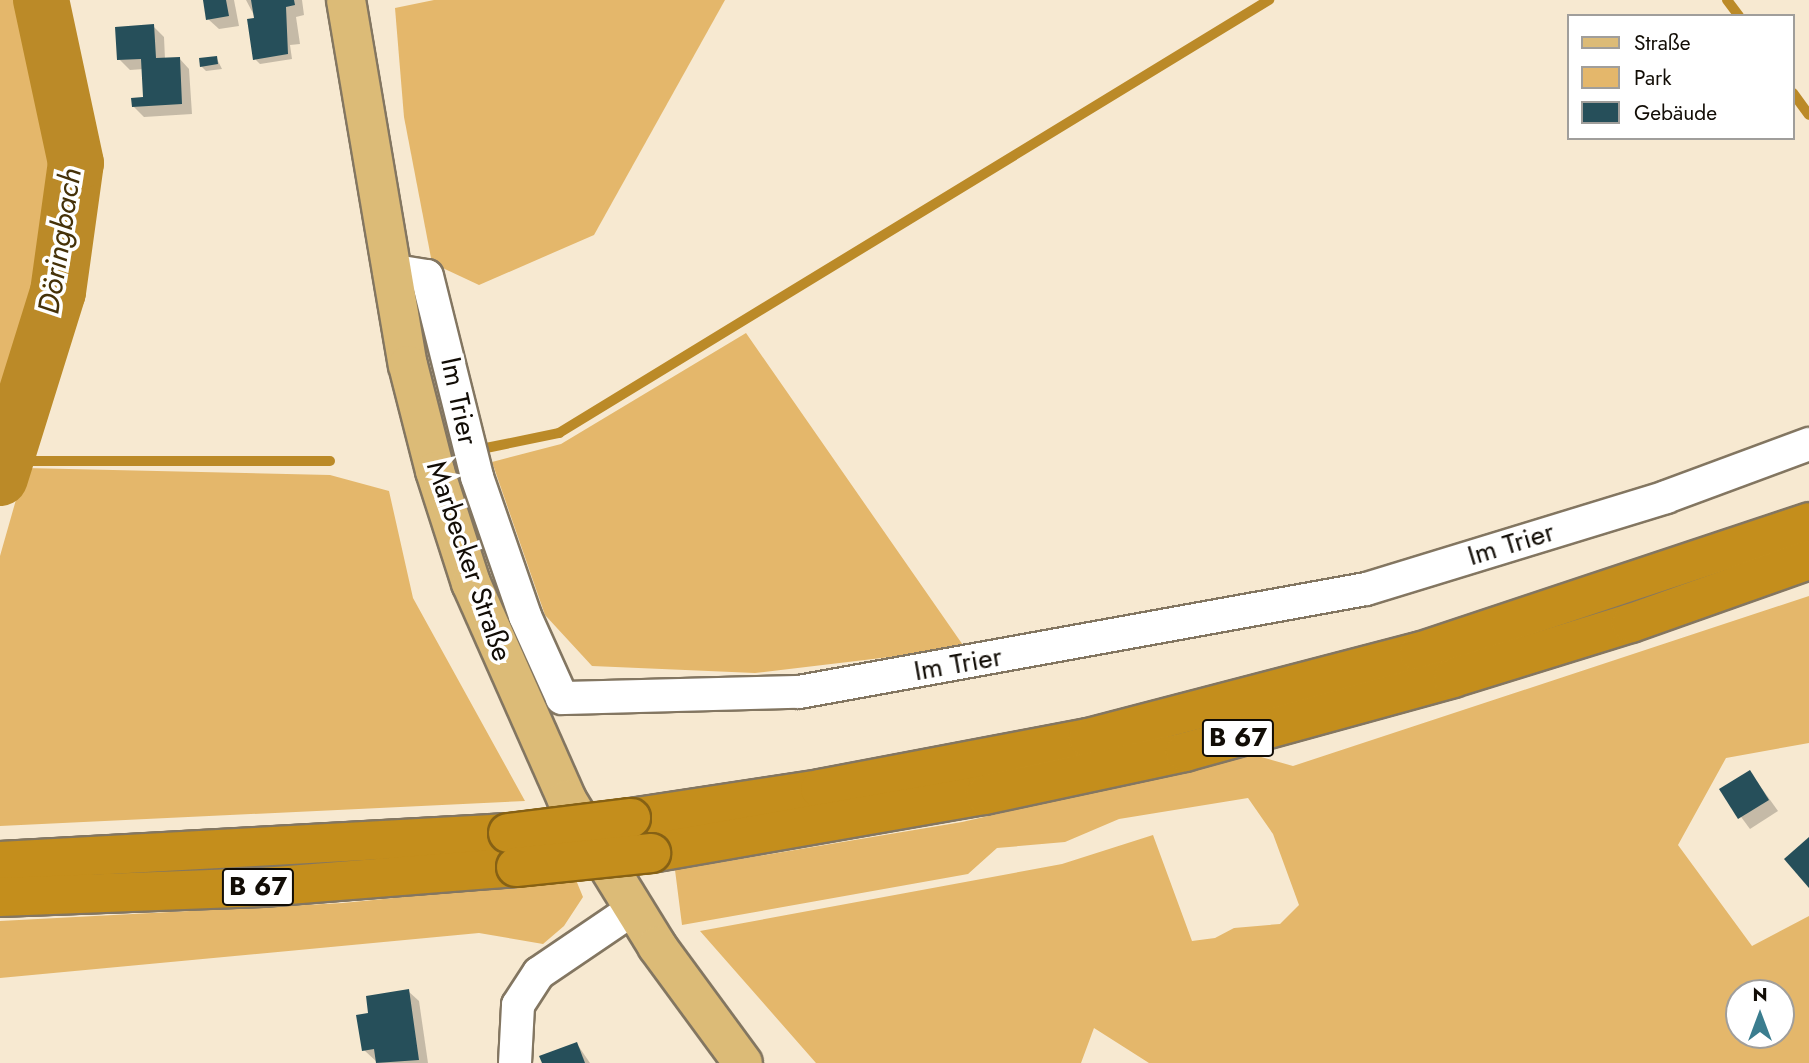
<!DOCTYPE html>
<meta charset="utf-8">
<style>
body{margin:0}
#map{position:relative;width:1809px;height:1063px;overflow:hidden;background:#f7e9d1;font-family:Jost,sans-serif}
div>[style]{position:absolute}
.green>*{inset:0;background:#e4b76b}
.shadow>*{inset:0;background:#0003}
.stream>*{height:10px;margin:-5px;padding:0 5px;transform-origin:5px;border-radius:5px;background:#bb8a28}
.river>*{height:56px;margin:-28px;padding:0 28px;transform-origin:28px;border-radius:28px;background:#bb8a28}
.building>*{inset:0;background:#264f5a}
.roads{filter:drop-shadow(2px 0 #837661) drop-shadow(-2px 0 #837661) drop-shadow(0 2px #837661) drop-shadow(0 -2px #837661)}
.minor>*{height:32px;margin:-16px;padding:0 16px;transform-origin:16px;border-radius:16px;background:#fff}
.major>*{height:38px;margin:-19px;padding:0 19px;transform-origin:19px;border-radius:19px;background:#dcbb77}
.highway>*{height:38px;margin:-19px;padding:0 19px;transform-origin:19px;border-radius:19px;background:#c48e1c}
.bridges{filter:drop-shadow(2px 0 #866114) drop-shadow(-2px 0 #866114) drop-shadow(0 2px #866114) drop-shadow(0 -2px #866114)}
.highway-bridge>*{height:38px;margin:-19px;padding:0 19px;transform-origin:19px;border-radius:19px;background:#c48e1c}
span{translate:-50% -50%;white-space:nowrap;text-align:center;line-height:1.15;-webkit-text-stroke:7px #fff;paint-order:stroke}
.shield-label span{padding:2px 5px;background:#fff;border:2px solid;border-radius:5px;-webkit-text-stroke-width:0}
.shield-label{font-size:26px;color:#120d06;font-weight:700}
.street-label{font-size:28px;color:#120d06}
.water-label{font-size:30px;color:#453108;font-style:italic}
.legend{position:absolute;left:1567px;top:14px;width:228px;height:126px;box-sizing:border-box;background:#fff;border:2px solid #a09e9b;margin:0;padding:9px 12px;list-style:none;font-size:21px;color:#120d06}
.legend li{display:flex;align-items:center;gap:14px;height:35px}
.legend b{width:35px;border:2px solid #a09e9b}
.north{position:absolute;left:1725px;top:979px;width:70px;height:70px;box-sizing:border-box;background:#fff;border:2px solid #a09e9b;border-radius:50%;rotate:0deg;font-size:19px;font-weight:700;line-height:28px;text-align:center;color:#120d06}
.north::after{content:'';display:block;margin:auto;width:24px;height:32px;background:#3b7d8f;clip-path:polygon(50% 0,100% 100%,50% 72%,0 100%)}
</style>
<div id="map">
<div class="green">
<i style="clip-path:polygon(0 0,24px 0,54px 100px,62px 179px,42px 275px,0 408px)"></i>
<i style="clip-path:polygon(434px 0,725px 0,594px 235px,479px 285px,432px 263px,404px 117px,395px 8px)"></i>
<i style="clip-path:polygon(746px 333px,965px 648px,755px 673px,592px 666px,545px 615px,492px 462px,561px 444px)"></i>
<i style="clip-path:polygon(25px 468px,330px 475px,389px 491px,413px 598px,525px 801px,0 826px,0 556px)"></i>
<i style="clip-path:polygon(evenodd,1809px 596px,1809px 743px,1726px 758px,1678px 845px,1752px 946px,1809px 916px,1809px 1063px,1149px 1063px,1094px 1028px,1081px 1063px,816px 1063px,700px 931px,1062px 864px,1153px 835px,1192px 941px,1215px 938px,1234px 928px,1280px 924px,1299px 905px,1273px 834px,1248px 798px,1119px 819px,1065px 842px,997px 848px,968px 874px,682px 925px,675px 870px,962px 822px,1254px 755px,1293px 766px,1809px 596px,1739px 993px,1781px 993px,1781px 1035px,1739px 1035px,1739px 993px)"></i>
<i style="clip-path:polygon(576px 880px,583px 897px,564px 926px,543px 944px,479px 933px,0 978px,0 921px,343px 903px)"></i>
</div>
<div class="shadow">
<i style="clip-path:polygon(205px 0,234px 0,239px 26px,219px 29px,208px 19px)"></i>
<i style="clip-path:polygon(246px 0,302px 0,304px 15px,296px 17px,300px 44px,290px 45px,292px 59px,260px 64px,255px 59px,256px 19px)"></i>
<i style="clip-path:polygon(153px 26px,164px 37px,165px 59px,179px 58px,189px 69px,192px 114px,144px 117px,133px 106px,145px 98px,144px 69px,130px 70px,119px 59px)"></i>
<i style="clip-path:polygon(216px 57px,222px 69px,206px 71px,201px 66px)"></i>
<i style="clip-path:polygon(1750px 772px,1778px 811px,1750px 829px,1721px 790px)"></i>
<i style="clip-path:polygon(408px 991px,419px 1001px,428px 1063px,378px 1063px,364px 1050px,370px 1014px)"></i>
<i style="clip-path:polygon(577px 1044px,590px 1063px,543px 1063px)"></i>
</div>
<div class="stream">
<i style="left:1727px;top:0;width:20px;rotate:53deg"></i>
<i style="left:1793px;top:93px;width:27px;rotate:54deg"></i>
<i style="left:486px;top:448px;width:75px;rotate:-11.6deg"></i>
<i style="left:559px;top:433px;width:832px;rotate:-31.38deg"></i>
<i style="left:5px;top:461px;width:325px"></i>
</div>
<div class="river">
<i style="left:0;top:478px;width:195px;rotate:-72.7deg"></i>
<i style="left:58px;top:292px;width:130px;rotate:-82.1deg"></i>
<i style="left:76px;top:163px;width:167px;rotate:-102.1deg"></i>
</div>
<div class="building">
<i style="clip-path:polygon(203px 0,226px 0,229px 16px,206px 20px)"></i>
<i style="clip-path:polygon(251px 0,294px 0,295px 5px,286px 7px,288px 54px,253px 60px,247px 19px,254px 18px)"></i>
<i style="clip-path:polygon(154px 24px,156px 58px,180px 57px,182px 104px,132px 107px,131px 98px,143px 97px,141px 59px,117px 60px,115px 27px)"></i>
<i style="clip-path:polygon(217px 56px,218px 64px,200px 67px,199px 58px)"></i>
<i style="clip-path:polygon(1750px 770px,1769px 800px,1738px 819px,1719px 789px)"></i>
<i style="clip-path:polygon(1809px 837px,1809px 888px,1784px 859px)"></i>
<i style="clip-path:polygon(409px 989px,419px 1060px,376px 1063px,374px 1049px,362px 1051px,356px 1015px,368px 1013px,366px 996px)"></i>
<i style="clip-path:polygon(577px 1042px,585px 1063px,542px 1063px,539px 1056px)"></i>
</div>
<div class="roads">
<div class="minor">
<i style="left:389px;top:270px;width:38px;rotate:9deg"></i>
<i style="left:427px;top:276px;width:207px;rotate:76deg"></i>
<i style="left:477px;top:477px;width:147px;rotate:70.9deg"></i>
<i style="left:525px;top:616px;width:90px;rotate:65.7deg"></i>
<i style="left:562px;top:698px;width:237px;rotate:-1.5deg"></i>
<i style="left:799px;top:692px;width:576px;rotate:-10.3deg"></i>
<i style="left:1366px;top:589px;width:314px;rotate:-17deg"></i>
<i style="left:1666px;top:497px;width:153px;rotate:-20.3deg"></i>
<i style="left:515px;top:1063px;width:58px;rotate:-87deg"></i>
<i style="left:518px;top:1005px;width:38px;rotate:-57deg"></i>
<i style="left:539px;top:973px;width:114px;rotate:-34.2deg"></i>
</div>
<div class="major">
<i style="left:346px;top:0;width:370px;rotate:80.4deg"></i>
<i style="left:408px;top:365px;width:109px;rotate:75.7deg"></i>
<i style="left:435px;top:471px;width:118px;rotate:72.2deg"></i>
<i style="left:471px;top:583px;width:237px;rotate:66.1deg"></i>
<i style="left:567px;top:800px;width:172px;rotate:58.3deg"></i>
<i style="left:657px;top:946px;width:145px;rotate:53.7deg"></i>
</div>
<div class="highway">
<i style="left:631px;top:818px;width:191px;rotate:-8.7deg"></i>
<i style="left:820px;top:789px;width:273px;rotate:-10.8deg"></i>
<i style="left:1088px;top:738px;width:342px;rotate:-14.6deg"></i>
<i style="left:1419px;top:652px;width:411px;rotate:-18.4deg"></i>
<i style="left:651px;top:853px;width:339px;rotate:-9.9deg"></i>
<i style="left:985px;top:795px;width:205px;rotate:-12.1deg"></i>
<i style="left:1185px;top:752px;width:278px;rotate:-15.4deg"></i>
<i style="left:1453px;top:678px;width:186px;rotate:-17.2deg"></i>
<i style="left:1631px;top:623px;width:189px;rotate:-19.5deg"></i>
<i style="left:0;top:861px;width:509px;rotate:-3.15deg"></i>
<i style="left:0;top:897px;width:263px;rotate:-2.2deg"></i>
<i style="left:263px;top:887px;width:254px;rotate:-4.5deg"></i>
</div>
</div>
<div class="bridges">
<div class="highway-bridge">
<i style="left:508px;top:833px;width:124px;rotate:-7deg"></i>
<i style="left:516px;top:867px;width:136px;rotate:-5.9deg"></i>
</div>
</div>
<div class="shield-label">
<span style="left:1238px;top:738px">B 67</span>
<span style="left:258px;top:887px">B 67</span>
</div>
<div class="street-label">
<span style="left:459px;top:401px;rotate:78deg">Im Trier</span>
<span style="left:1511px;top:544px;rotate:-17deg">Im Trier</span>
<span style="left:469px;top:561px;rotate:71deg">Marbecker Straße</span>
<span style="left:958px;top:664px;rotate:-10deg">Im Trier</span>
</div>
<div class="water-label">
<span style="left:60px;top:241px;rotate:-81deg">Döringbach</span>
</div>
<ul class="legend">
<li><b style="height:9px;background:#dcbb77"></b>Straße</li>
<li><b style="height:19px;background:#e4b76b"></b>Park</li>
<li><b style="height:19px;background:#264f5a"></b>Gebäude</li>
</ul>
<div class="north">N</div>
</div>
